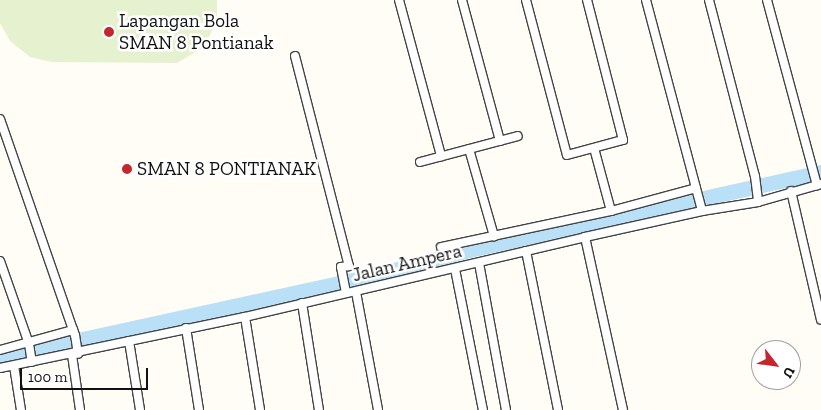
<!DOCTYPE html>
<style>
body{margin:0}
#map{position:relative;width:821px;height:410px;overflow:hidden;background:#fffdf5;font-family:"Zilla Slab",serif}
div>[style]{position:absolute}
.pitch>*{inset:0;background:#e6f2cf}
.river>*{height:15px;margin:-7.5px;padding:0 7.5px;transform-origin:7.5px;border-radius:7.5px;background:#b9e0f7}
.roads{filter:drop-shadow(1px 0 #444) drop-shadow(-1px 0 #444) drop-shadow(0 1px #444) drop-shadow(0 -1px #444)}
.street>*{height:8px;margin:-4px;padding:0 4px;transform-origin:4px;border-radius:4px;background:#fff}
.dots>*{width:14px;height:14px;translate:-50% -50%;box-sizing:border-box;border:2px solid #fff;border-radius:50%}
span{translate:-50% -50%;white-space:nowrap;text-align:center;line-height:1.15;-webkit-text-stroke:5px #fff;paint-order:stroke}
.poi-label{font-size:19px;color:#111}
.left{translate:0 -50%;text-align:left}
.street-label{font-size:19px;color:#111}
.north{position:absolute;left:751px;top:340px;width:50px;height:50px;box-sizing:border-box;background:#fff;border:1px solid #a0a0a0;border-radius:50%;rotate:120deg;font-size:14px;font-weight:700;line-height:20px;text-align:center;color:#111}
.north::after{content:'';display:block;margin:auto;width:18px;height:22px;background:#c4262e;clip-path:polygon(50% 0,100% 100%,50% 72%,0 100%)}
.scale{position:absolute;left:20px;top:368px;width:128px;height:22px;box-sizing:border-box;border:2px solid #111;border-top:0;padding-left:6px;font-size:15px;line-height:18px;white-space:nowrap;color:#111;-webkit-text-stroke:4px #fff;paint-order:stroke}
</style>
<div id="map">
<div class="pitch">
<i style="clip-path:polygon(0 0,217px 0,217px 21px,203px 48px,177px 63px,52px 62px,30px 57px,10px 41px,0 23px)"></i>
</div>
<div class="river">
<i style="left:0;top:357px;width:377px;rotate:-12.3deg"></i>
<i style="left:368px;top:277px;width:105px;rotate:-15deg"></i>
<i style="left:469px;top:250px;width:361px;rotate:-12.5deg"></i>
</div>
<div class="roads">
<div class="street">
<i style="left:399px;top:0;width:162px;rotate:74.9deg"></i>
<i style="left:462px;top:0;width:146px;rotate:74.9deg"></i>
<i style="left:526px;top:0;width:160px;rotate:75.2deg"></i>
<i style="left:567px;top:155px;width:58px;rotate:-15deg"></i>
<i style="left:623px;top:140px;width:145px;rotate:-104.4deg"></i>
<i style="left:646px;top:0;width:218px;rotate:75.1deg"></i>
<i style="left:709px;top:0;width:182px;rotate:75.4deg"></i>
<i style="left:755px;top:176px;width:26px;rotate:83deg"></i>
<i style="left:767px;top:0;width:192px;rotate:74.9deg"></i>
<i style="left:295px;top:56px;width:217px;rotate:75.6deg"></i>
<i style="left:349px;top:266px;width:8px;rotate:173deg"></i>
<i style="left:341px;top:267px;width:26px;rotate:79deg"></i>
<i style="left:0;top:119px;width:229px;rotate:70.9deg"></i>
<i style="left:75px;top:335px;width:19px;rotate:81deg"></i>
<i style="left:594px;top:148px;width:65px;rotate:74.9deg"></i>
<i style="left:611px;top:211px;width:88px;rotate:-15.1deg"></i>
<i style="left:469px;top:149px;width:91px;rotate:74deg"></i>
<i style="left:420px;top:162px;width:101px;rotate:-14.9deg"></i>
<i style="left:791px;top:191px;width:132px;rotate:76.9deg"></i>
<i style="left:585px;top:237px;width:177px;rotate:77.6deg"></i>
<i style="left:441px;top:247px;width:174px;rotate:-12deg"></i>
<i style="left:526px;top:251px;width:162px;rotate:78.6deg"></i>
<i style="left:0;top:261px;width:88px;rotate:70.7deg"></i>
<i style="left:29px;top:344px;width:18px;rotate:81deg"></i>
<i style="left:479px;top:263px;width:149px;rotate:79.6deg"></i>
<i style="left:455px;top:269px;width:144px;rotate:78.8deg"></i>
<i style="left:356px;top:292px;width:120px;rotate:79.4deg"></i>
<i style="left:302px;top:303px;width:108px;rotate:81deg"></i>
<i style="left:245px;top:317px;width:94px;rotate:80.8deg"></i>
<i style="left:186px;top:328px;width:83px;rotate:81deg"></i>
<i style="left:129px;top:341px;width:70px;rotate:80.9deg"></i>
<i style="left:0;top:350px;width:76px;rotate:-15.3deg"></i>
<i style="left:72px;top:355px;width:56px;rotate:81.7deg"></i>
<i style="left:14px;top:366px;width:45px;rotate:81deg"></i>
<i style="left:0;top:368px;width:250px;rotate:-11.8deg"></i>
<i style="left:245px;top:317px;width:349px;rotate:-13.2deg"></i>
<i style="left:585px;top:237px;width:120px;rotate:-12.5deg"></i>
<i style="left:702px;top:211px;width:57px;rotate:-9.1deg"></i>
<i style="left:758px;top:202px;width:66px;rotate:-15.9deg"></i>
</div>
</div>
<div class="dots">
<i style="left:109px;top:32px;background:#c4262e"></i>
<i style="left:127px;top:169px;background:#c4262e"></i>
</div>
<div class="poi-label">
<span class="left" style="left:119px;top:32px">Lapangan Bola<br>SMAN 8 Pontianak</span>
<span class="left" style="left:137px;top:169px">SMAN 8 PONTIANAK</span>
</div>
<div class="street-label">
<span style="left:407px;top:263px;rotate:-13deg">Jalan Ampera</span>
</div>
<div class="north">U</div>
<div class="scale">100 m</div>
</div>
